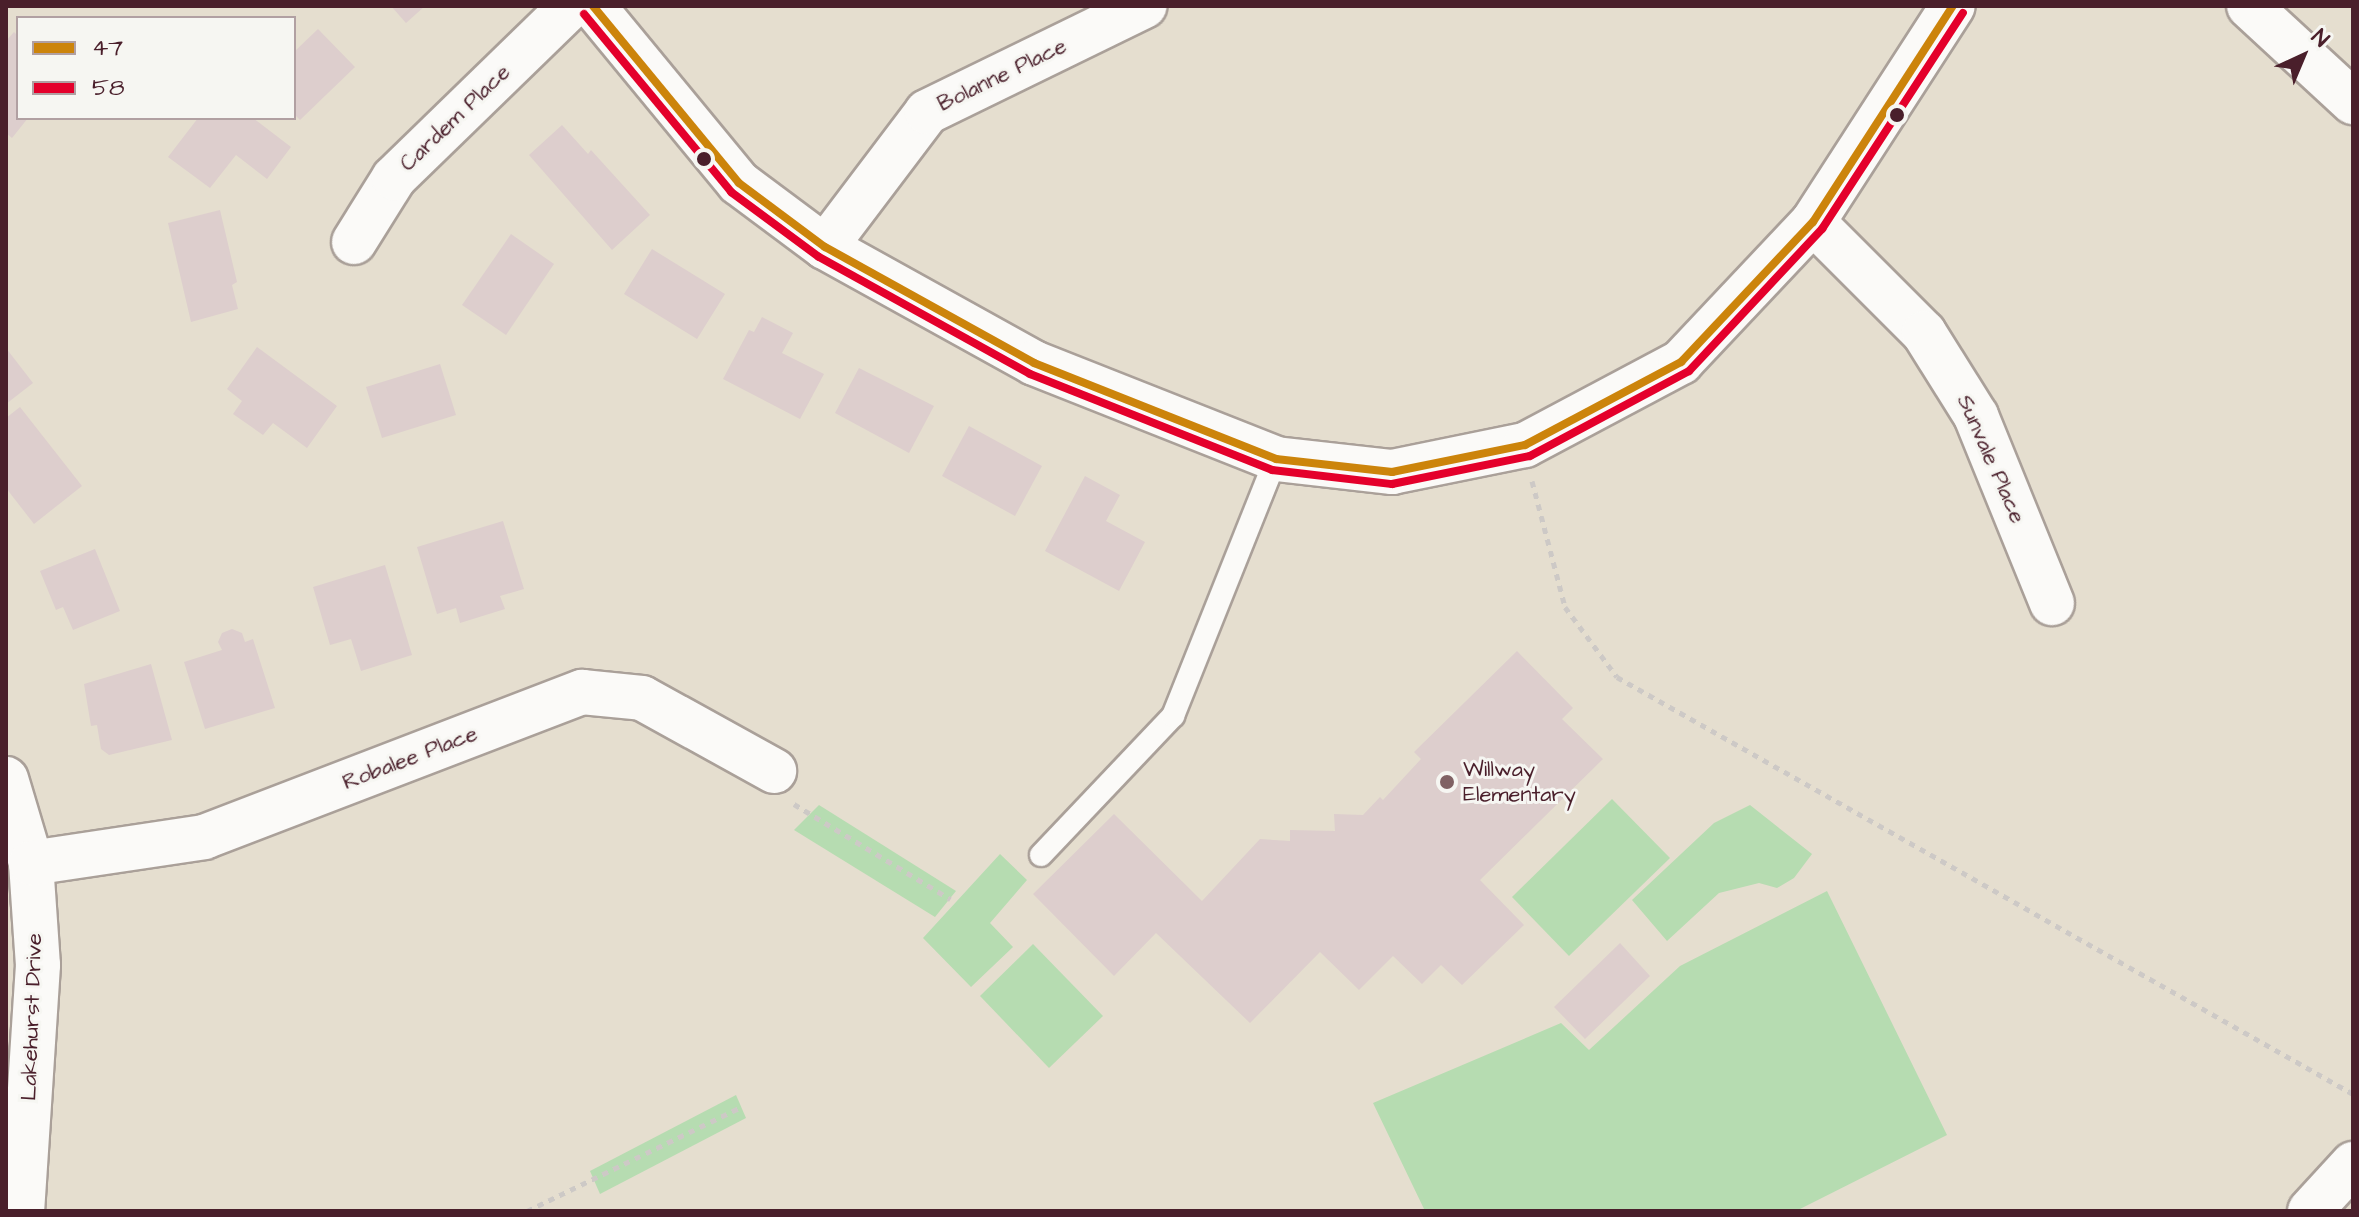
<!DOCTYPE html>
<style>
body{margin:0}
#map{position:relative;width:2359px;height:1217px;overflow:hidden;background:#e5decf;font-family:"Architects Daughter",sans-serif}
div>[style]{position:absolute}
.green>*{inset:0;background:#b6dcb1}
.building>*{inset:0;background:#ddcecd}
.path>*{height:5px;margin-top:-2.5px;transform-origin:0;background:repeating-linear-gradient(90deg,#cdc9c6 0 6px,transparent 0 12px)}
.roads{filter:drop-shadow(2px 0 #aaa099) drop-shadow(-2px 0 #aaa099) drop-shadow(0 2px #aaa099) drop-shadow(0 -2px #aaa099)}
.lane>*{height:22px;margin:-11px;padding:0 11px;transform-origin:11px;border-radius:11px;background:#fbfaf8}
.street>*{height:44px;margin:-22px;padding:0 22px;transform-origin:22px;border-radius:22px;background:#fbfaf8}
.bus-1>*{height:8px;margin:-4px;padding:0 4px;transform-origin:4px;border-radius:4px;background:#cc840b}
.bus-2>*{height:8px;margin:-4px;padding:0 4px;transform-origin:4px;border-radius:4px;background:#e4002b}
.dots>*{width:22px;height:22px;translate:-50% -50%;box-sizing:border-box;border:4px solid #f6f6f2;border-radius:50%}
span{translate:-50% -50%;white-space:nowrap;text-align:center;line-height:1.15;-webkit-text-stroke:6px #f6f6f2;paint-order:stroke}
.street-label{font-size:22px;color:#4a1f2b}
.poi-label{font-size:22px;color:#4a1f2b}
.left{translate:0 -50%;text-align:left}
.frame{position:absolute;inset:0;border:8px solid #4a1f2b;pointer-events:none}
.legend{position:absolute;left:16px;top:16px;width:280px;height:104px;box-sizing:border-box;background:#f6f6f2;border:2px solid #b1a0a2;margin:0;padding:10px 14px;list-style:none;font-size:24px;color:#4a1f2b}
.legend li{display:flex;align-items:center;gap:16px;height:40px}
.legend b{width:40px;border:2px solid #b1a0a2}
.north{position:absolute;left:2263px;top:16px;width:80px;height:80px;-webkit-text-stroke:6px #f6f6f2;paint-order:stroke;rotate:44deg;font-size:22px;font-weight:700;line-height:32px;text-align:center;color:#4a1f2b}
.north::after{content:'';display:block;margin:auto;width:28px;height:36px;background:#4a1f2b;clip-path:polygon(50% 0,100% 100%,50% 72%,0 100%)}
</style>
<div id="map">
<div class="green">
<i style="clip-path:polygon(1612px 799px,1670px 858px,1569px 956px,1512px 897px)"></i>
<i style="clip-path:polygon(819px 805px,956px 891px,935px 917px,794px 830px)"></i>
<i style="clip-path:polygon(1750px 805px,1812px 854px,1794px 878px,1777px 888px,1759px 883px,1719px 893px,1667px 941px,1632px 900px,1714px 823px)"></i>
<i style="clip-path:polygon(1000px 854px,1027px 880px,990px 923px,1013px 947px,971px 987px,923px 938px)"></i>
<i style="clip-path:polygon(1827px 891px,1947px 1135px,1796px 1211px,1425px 1211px,1373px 1103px,1561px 1023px,1589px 1050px,1680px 966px)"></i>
<i style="clip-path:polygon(1033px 944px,1103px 1016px,1049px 1068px,980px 996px)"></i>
<i style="clip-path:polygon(736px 1095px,746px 1118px,600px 1194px,590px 1171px)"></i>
</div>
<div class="building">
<i style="clip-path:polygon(391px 6px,425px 6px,406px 23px)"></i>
<i style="clip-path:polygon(318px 29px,355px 67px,300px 120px,294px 114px,294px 52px)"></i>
<i style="clip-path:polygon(14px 32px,18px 36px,18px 118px,28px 118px,12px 138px,6px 133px,6px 41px)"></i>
<i style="clip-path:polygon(198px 118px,253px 118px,291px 147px,267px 179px,236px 155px,210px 188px,168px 157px)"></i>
<i style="clip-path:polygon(562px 125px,588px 154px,591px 150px,650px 215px,612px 250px,529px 155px)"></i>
<i style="clip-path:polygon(220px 210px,237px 282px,232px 285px,238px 309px,191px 322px,168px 223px)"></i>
<i style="clip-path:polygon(511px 234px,554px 264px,506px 335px,462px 305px)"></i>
<i style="clip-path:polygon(652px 249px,725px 294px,697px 339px,624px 294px)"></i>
<i style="clip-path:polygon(762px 317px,793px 333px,782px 353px,824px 374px,800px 419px,723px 379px,749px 330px,754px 332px)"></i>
<i style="clip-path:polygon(257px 347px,337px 406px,307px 448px,273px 423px,263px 435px,233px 414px,242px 401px,227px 389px)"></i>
<i style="clip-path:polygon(6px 348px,33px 383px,6px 404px)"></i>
<i style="clip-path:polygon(440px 364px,456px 415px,382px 438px,366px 387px)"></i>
<i style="clip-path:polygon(859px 368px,934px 406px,909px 453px,835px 413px)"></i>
<i style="clip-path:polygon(20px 407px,82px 486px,34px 524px,6px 488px,6px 418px)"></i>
<i style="clip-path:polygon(969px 426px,1042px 466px,1015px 516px,942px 476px)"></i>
<i style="clip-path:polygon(1085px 476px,1120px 495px,1106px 521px,1145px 542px,1119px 591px,1045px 551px)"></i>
<i style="clip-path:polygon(503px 521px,524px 589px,500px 596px,505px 609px,460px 623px,456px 608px,437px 614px,417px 547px)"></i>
<i style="clip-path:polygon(95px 549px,120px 611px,73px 630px,63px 607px,56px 610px,40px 571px)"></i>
<i style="clip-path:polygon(385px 565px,412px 655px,361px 671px,351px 639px,330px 645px,313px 587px)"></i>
<i style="clip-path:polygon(232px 629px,242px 633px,245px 642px,253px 639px,275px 708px,205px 729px,184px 662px,222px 650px,218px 642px,222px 633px)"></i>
<i style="clip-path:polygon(1517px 651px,1573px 708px,1562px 719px,1603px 759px,1480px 880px,1524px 925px,1462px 985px,1441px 965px,1422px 984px,1393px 956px,1359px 990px,1320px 952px,1250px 1023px,1156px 933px,1114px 976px,1033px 894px,1114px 814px,1202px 901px,1260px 839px,1290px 841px,1290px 830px,1335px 831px,1334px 814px,1363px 815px,1380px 797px,1383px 800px,1421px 759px,1414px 752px)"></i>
<i style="clip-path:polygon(151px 664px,172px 740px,109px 755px,101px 749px,97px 725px,91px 726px,84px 684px)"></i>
<i style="clip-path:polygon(1620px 943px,1650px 976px,1585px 1039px,1554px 1007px)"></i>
</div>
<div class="path">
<i style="left:1532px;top:481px;width:130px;rotate:75.3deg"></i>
<i style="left:1565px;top:607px;width:87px;rotate:53.4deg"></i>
<i style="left:1617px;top:677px;width:846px;rotate:29.53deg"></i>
<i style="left:794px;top:804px;width:183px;rotate:31.3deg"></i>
<i style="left:527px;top:1211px;width:238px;rotate:-25.9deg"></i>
</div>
<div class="roads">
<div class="lane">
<i style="left:1041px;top:855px;width:192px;rotate:-46.5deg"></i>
<i style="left:1173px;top:716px;width:277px;rotate:-68.2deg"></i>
</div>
<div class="street">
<i style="left:593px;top:6px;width:229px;rotate:50.5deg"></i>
<i style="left:739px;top:183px;width:107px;rotate:36.7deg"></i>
<i style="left:825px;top:247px;width:239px;rotate:29deg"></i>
<i style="left:1034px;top:363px;width:260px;rotate:21.6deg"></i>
<i style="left:1276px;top:459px;width:117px;rotate:6.4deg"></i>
<i style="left:1392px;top:472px;width:136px;rotate:-11.5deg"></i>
<i style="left:1525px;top:445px;width:177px;rotate:-28deg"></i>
<i style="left:1681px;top:362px;width:192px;rotate:-46.7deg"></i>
<i style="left:1813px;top:222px;width:257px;rotate:-57.1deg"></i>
<i style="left:2249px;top:6px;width:142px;rotate:42.7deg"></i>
<i style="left:1813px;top:222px;width:157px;rotate:45deg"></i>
<i style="left:1924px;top:333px;width:98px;rotate:57.9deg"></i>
<i style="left:1976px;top:416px;width:202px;rotate:67.9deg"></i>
<i style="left:354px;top:242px;width:75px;rotate:-58deg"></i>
<i style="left:394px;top:178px;width:247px;rotate:-44.2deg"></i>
<i style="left:825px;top:247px;width:169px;rotate:-52.9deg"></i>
<i style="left:927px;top:112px;width:242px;rotate:-26deg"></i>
<i style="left:6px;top:779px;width:88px;rotate:73.4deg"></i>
<i style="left:31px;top:863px;width:102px;rotate:86.1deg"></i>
<i style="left:38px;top:965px;width:247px;rotate:93.7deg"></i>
<i style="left:31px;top:863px;width:175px;rotate:-8.5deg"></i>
<i style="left:204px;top:837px;width:405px;rotate:-21deg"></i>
<i style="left:582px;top:692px;width:60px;rotate:5.7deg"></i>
<i style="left:642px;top:698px;width:151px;rotate:28.9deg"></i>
<i style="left:2310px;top:1211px;width:64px;rotate:-47.5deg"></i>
</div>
</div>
<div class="bus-1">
<i style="left:593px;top:6px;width:229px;rotate:50.5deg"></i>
<i style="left:739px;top:183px;width:107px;rotate:36.7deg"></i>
<i style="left:825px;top:247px;width:239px;rotate:29deg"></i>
<i style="left:1034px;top:363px;width:260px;rotate:21.6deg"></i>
<i style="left:1276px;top:459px;width:117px;rotate:6.4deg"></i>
<i style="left:1392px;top:472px;width:136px;rotate:-11.5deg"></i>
<i style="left:1525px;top:445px;width:177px;rotate:-28deg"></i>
<i style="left:1681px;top:362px;width:192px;rotate:-46.7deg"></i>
<i style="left:1813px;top:222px;width:257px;rotate:-57.1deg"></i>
</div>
<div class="bus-2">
<i style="left:584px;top:14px;width:231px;rotate:50.4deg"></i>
<i style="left:731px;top:192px;width:109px;rotate:36.5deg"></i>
<i style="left:819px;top:257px;width:241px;rotate:29deg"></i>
<i style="left:1030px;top:374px;width:260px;rotate:21.6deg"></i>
<i style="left:1272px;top:470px;width:121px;rotate:6.7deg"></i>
<i style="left:1392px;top:484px;width:141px;rotate:-11.5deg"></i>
<i style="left:1530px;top:456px;width:180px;rotate:-28.1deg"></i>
<i style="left:1689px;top:371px;width:195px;rotate:-46.9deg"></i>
<i style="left:1822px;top:229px;width:258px;rotate:-56.9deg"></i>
</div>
<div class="dots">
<i style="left:1897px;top:115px;background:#4a1f2b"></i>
<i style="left:704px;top:159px;background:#4a1f2b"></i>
<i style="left:1447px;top:782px;background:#806264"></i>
</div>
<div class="street-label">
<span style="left:1002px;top:75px;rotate:-26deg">Bolanne Place</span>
<span style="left:455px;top:118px;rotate:-44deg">Cardem Place</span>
<span style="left:1991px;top:459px;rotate:66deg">Sunvale Place</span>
<span style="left:410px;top:758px;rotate:-21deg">Robalee Place</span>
<span style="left:32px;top:1017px;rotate:-88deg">Lakehurst Drive</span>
</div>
<div class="poi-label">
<span class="left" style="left:1463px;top:782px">Willway<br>Elementary</span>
</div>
<div class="frame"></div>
<ul class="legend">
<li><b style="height:10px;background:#cc840b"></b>47</li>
<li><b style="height:10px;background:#e4002b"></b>58</li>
</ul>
<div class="north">N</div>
</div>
